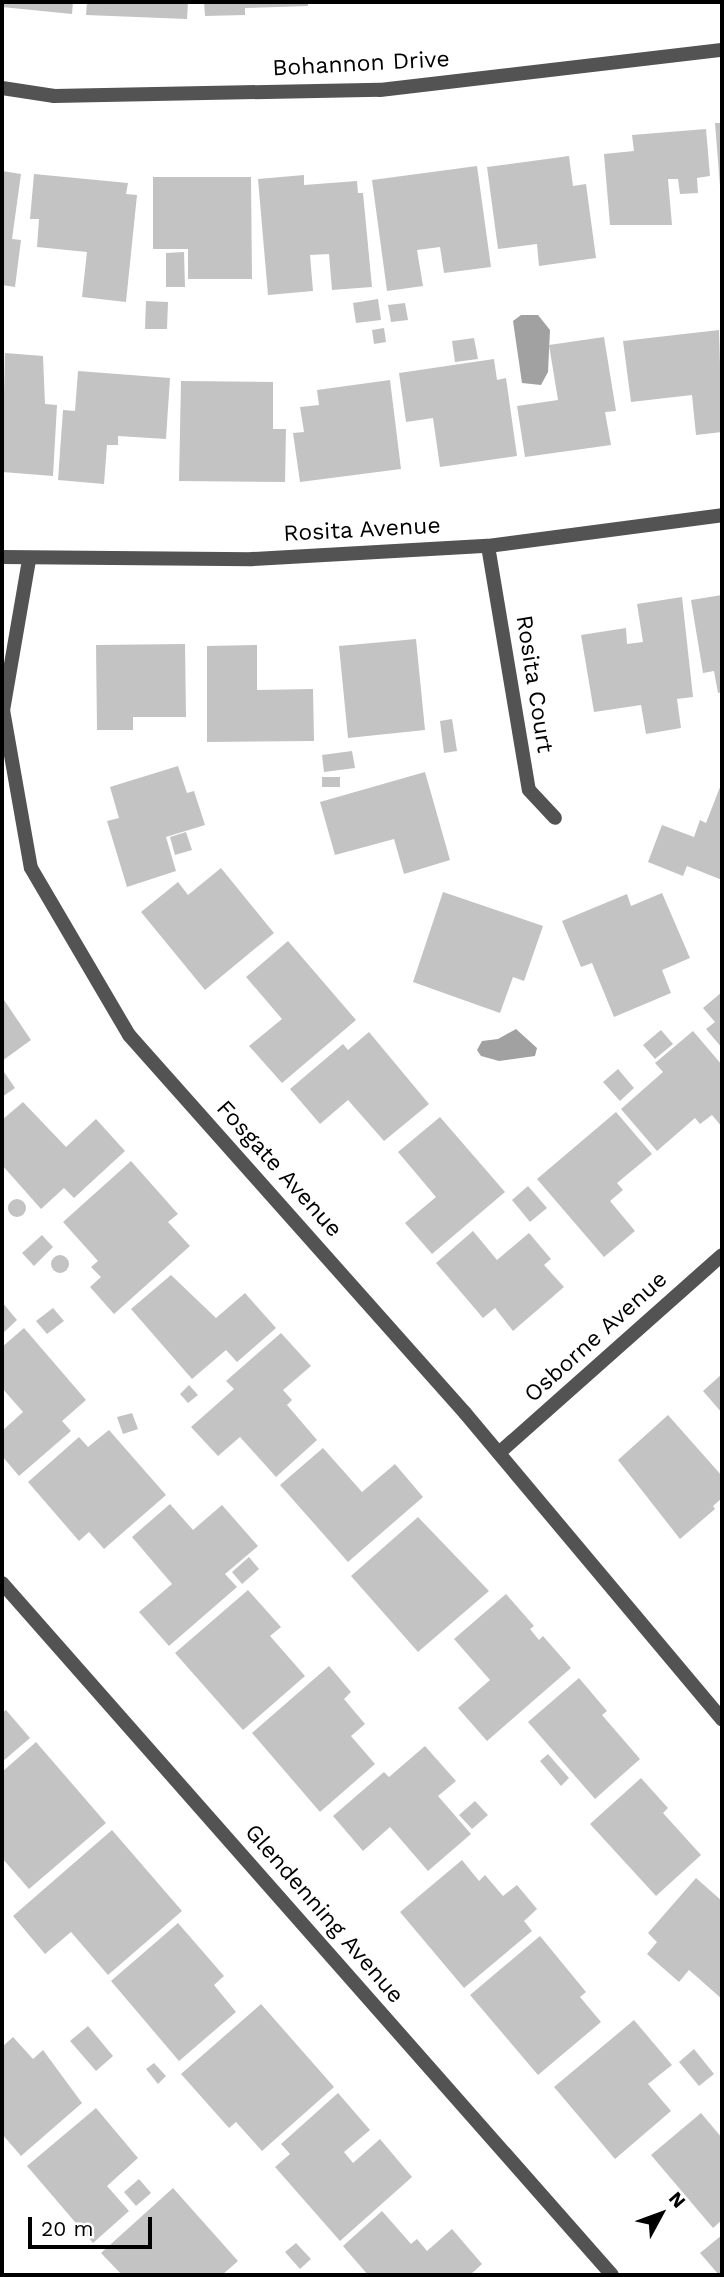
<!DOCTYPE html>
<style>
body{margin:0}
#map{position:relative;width:724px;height:2277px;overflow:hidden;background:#fff;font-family:"Work Sans",sans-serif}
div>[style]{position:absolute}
.water>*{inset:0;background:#a1a1a1}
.building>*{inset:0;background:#c3c3c3}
.round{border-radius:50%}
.street>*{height:14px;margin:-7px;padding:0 7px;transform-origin:7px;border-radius:7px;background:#535353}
span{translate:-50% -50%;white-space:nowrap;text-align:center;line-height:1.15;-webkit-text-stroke:6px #fff;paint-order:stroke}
.street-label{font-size:23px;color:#000}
.frame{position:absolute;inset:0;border:4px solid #000;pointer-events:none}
.north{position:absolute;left:626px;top:2179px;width:70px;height:70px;-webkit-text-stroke:5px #fff;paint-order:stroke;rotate:49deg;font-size:19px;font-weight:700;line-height:28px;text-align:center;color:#000}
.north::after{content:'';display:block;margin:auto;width:24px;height:32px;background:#000;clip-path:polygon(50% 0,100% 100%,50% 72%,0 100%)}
.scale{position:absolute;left:28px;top:2217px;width:124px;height:32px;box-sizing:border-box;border:4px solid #000;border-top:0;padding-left:9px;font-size:21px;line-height:24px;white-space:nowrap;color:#000;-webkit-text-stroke:5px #fff;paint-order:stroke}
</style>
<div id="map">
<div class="water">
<i style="clip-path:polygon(521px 315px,538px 315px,550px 330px,548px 372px,541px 385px,522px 383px,513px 321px)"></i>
<i style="clip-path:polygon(516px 1029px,537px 1048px,535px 1056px,499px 1061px,481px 1056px,477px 1050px,482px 1041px,498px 1039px)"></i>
</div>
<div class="building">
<i style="clip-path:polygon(2px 2px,73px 2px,72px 14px,2px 7px)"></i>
<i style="clip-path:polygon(87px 2px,188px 2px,187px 19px,86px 15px)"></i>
<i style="clip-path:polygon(204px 2px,308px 2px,308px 6px,245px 8px,245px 15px,205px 16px)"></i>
<i style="clip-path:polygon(715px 123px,722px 123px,722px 186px,720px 186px)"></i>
<i style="clip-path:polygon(706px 129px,710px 176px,697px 178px,698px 193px,680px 194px,678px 179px,668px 179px,672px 225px,610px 225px,604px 154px,634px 151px,632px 135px)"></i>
<i style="clip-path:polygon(569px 156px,573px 186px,586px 184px,596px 258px,539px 266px,537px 244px,498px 249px,487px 167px)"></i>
<i style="clip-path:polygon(477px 166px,491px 267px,444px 273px,440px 247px,417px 250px,423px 286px,387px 291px,372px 180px)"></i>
<i style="clip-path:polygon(2px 171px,21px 174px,12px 239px,21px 240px,15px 287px,2px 285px)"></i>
<i style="clip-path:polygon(34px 174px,128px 183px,126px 194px,137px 195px,126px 302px,82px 297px,87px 252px,37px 247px,39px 219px,30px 219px)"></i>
<i style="clip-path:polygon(304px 175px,304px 185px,357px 181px,358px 193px,363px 193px,372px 287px,332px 290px,329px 254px,310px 255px,313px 291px,268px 295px,258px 179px)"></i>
<i style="clip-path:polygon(153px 177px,251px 177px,252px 279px,188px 279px,188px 249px,153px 249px)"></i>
<i style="clip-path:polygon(184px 252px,185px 287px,166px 287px,166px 253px)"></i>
<i style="clip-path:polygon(378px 299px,381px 320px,356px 323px,353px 303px)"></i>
<i style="clip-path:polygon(146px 301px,168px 302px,167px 329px,145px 329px)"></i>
<i style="clip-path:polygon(405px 303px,408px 320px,391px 322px,388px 305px)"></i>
<i style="clip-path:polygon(384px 328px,386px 342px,374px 344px,372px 330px)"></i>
<i style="clip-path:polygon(719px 330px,722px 432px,696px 435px,692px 395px,631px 402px,623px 341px)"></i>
<i style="clip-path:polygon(604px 337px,616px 411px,605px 412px,611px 445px,525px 457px,517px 406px,558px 400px,549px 345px)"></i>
<i style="clip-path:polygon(474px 338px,478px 359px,455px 362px,452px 341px)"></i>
<i style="clip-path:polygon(5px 353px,43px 356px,45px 404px,57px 405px,53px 476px,2px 472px)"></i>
<i style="clip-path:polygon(494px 359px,497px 380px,506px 378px,517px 456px,440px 467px,433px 418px,406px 422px,399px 373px)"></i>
<i style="clip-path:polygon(78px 371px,170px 378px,166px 439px,118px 436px,118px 445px,107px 445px,104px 484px,58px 480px,63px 410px,75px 411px)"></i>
<i style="clip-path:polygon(390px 380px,401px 469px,300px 482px,293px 433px,304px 432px,300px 407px,319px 405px,317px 390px)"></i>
<i style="clip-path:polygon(181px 381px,273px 382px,273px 429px,286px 429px,285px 482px,179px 481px)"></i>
<i style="clip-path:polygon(722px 595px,722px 692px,718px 693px,714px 671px,703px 673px,691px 600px)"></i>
<i style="clip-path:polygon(682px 597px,693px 697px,677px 699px,681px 728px,646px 734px,641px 705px,594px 712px,581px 635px,626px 628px,627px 644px,643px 642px,637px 604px)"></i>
<i style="clip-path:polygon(416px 639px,425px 730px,348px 738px,339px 646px)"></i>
<i style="clip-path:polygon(185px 644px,186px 717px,133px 717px,133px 730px,97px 730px,96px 645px)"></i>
<i style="clip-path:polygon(257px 645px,257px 690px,313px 689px,314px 741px,207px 742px,207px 646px)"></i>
<i style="clip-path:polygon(452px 719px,457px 751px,444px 753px,440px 721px)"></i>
<i style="clip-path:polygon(352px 751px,355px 768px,324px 772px,322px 755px)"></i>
<i style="clip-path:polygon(178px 766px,187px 793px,194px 791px,205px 825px,166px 837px,176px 871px,127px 887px,107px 821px,119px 818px,110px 787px)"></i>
<i style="clip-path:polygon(425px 772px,450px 860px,404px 874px,394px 839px,335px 855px,320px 802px)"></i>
<i style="clip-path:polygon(322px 777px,340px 777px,340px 787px,322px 787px)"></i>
<i style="clip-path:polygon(722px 782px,722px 880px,687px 866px,683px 876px,648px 862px,662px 825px,694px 837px,700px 820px,706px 823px)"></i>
<i style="clip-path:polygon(186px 832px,192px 850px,175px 855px,170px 837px)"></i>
<i style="clip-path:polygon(221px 868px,274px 933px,205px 990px,141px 912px,178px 882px,188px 895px)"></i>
<i style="clip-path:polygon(443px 892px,543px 926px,524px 981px,513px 977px,500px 1013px,413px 982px)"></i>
<i style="clip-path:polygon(662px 893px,690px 958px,662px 970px,671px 993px,614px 1017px,592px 963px,581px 967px,562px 921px,627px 894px,631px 906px)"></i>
<i style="clip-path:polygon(288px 941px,356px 1020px,282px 1083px,249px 1046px,282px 1019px,246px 977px)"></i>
<i style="clip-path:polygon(722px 992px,722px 1048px,706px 1029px,715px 1022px,703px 1008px)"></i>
<i style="clip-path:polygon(2px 997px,31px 1040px,2px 1061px)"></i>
<i style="clip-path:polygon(661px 1030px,673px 1044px,655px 1059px,643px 1045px)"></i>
<i style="clip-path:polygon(693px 1031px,722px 1065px,722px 1127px,712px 1115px,700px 1124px,695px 1118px,657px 1151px,621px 1109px,663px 1072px,655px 1063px)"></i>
<i style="clip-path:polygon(369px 1032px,429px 1104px,384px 1141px,348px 1100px,320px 1124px,290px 1089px,343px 1044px,348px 1050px)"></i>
<i style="clip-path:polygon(2px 1069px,15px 1088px,2px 1097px)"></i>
<i style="clip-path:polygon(618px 1069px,634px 1088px,620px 1101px,603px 1082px)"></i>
<i style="clip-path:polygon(23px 1102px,66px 1147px,96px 1119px,125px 1151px,74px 1198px,64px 1188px,41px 1209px,2px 1165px,2px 1120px)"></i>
<i style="clip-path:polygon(616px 1112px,652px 1154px,617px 1183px,623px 1190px,610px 1201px,635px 1231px,604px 1257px,537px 1179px)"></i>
<i style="clip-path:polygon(440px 1117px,505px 1192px,432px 1254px,405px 1223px,436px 1197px,398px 1152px)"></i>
<i style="clip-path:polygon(131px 1161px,178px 1214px,168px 1222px,190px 1246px,114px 1314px,90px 1287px,101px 1277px,91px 1267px,98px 1261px,63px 1222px)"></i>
<i style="clip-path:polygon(528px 1186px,547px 1208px,530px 1222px,512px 1200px)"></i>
<i class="round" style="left:8px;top:1199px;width:18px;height:18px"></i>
<i style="clip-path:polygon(473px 1231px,497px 1260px,529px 1233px,551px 1259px,544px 1265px,564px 1287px,513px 1331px,495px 1308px,483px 1318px,436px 1263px)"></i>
<i style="clip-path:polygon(42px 1235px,53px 1247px,34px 1266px,22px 1253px)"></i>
<i class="round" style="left:51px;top:1255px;width:18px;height:18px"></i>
<i style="clip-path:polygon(171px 1275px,216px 1318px,245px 1293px,276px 1328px,237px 1362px,226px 1350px,192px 1379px,131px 1309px)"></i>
<i style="clip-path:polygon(2px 1302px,17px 1320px,2px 1334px)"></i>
<i style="clip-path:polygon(53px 1308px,64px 1321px,47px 1334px,36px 1321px)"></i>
<i style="clip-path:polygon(24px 1328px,86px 1400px,62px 1421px,71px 1431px,19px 1476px,2px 1456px,2px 1431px,23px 1412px,2px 1388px,2px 1347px)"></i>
<i style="clip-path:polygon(281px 1333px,311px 1366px,283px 1390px,292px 1400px,287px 1405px,317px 1440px,276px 1477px,240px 1437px,218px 1456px,191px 1427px,234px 1389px,226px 1381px)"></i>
<i style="clip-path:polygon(722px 1374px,722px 1413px,703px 1391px)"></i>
<i style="clip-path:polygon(189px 1385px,198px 1395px,188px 1403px,180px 1394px)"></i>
<i style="clip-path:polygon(132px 1413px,138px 1429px,123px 1434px,117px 1417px)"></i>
<i style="clip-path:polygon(668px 1415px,722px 1476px,722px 1498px,713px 1506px,715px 1509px,680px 1539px,618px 1460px)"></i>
<i style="clip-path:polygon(109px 1430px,166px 1495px,104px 1549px,89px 1532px,79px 1541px,28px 1482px,79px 1437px,88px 1447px)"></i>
<i style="clip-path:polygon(323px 1448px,362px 1492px,395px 1464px,423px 1497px,348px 1562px,280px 1485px)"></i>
<i style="clip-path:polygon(170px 1504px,193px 1530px,222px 1505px,258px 1546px,225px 1574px,237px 1587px,169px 1646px,139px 1612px,172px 1584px,132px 1537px)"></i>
<i style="clip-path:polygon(418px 1517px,489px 1591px,418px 1652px,351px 1576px)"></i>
<i style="clip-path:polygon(249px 1557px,259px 1569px,242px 1584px,232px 1572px)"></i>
<i style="clip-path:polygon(248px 1590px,281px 1627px,270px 1636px,305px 1676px,243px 1730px,175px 1653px)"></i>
<i style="clip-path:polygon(506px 1594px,534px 1626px,530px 1629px,539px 1640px,543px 1636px,571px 1668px,487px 1741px,458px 1708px,490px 1680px,454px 1639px)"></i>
<i style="clip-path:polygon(329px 1666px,351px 1692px,344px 1699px,365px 1724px,351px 1736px,375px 1764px,320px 1812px,252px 1733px)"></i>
<i style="clip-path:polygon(579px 1678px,607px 1711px,602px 1715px,640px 1759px,595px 1799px,528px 1722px)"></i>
<i style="clip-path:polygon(6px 1710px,30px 1738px,2px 1762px,2px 1713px)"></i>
<i style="clip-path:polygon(36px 1742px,106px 1823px,29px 1889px,2px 1858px,2px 1772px)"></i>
<i style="clip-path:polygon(425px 1746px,456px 1781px,438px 1796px,471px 1834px,428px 1871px,390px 1827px,363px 1851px,333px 1816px,384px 1772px,389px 1777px)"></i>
<i style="clip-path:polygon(548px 1754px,569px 1778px,561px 1786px,540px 1761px)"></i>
<i style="clip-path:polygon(641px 1778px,668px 1808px,663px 1813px,701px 1855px,656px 1896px,590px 1824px)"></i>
<i style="clip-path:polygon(475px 1801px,488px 1815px,472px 1829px,459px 1815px)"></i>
<i style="clip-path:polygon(112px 1830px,182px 1911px,108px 1975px,71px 1932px,45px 1954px,13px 1916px)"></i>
<i style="clip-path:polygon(462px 1860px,479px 1881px,485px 1875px,503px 1896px,517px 1885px,537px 1909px,524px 1921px,532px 1931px,464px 1988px,400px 1912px)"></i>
<i style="clip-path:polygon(696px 1878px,722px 1901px,722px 1999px,689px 1970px,679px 1982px,647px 1954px,657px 1942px,648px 1933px)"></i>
<i style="clip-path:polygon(178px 1923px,224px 1976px,214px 1985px,236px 2012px,179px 2061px,111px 1981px)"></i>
<i style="clip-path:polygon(540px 1936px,586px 1992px,580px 1997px,601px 2022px,538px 2075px,470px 1995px)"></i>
<i style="clip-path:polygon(261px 2004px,334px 2087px,262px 2151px,236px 2122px,229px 2128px,181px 2074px)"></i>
<i style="clip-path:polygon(634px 2020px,672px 2065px,648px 2084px,671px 2111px,615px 2159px,554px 2087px)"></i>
<i style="clip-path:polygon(88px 2026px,113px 2056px,96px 2071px,70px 2041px)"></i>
<i style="clip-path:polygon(13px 2037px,33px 2059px,43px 2050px,82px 2103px,21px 2156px,2px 2134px,2px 2047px)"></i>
<i style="clip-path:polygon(694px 2049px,714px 2074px,699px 2086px,679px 2062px)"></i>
<i style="clip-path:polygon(154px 2063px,166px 2076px,158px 2084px,146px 2069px)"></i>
<i style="clip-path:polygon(338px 2093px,370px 2130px,344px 2152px,353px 2163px,380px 2139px,412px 2177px,340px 2241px,275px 2167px,290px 2154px,281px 2144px)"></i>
<i style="clip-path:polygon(96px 2108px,138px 2158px,107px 2186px,129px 2211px,93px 2243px,27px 2166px)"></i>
<i style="clip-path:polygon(701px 2113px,722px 2138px,722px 2220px,713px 2228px,651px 2155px)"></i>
<i style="clip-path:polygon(139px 2179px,151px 2193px,136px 2206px,124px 2192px)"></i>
<i style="clip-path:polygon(173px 2188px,238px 2261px,222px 2275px,122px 2275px,101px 2253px)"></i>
<i style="clip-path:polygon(382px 2211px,411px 2244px,417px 2239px,427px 2251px,452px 2229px,482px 2264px,470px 2275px,368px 2275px,343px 2246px)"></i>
<i style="clip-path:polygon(722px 2235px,722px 2275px,719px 2275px,700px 2253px)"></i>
<i style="clip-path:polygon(296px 2243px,311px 2259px,300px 2269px,285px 2252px)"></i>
</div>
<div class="street">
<i style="left:2px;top:88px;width:53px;rotate:8.7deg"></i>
<i style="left:54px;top:96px;width:326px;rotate:-1.1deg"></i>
<i style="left:380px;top:90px;width:344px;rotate:-6.7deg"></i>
<i style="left:488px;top:546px;width:247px;rotate:80.5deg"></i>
<i style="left:529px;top:790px;width:38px;rotate:47deg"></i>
<i style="left:2px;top:557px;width:250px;rotate:0.5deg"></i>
<i style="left:252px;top:559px;width:236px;rotate:-3.2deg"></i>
<i style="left:488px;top:546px;width:236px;rotate:-7.5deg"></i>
<i style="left:29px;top:560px;width:152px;rotate:99.8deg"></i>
<i style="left:3px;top:710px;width:160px;rotate:80deg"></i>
<i style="left:31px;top:868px;width:194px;rotate:59.6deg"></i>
<i style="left:129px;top:1035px;width:506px;rotate:48.37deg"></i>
<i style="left:465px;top:1413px;width:400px;rotate:50deg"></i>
<i style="left:499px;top:1453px;width:298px;rotate:-41.6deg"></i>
<i style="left:2px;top:1583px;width:922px;rotate:48.6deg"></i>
</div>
<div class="street-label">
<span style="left:361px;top:64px;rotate:-3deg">Bohannon Drive</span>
<span style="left:362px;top:530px;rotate:-3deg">Rosita Avenue</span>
<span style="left:534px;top:684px;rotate:81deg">Rosita Court</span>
<span style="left:279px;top:1169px;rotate:48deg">Fosgate Avenue</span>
<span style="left:596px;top:1337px;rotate:-42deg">Osborne Avenue</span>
<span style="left:324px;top:1914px;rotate:49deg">Glendenning Avenue</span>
</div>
<div class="frame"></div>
<div class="north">N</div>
<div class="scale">20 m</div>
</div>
